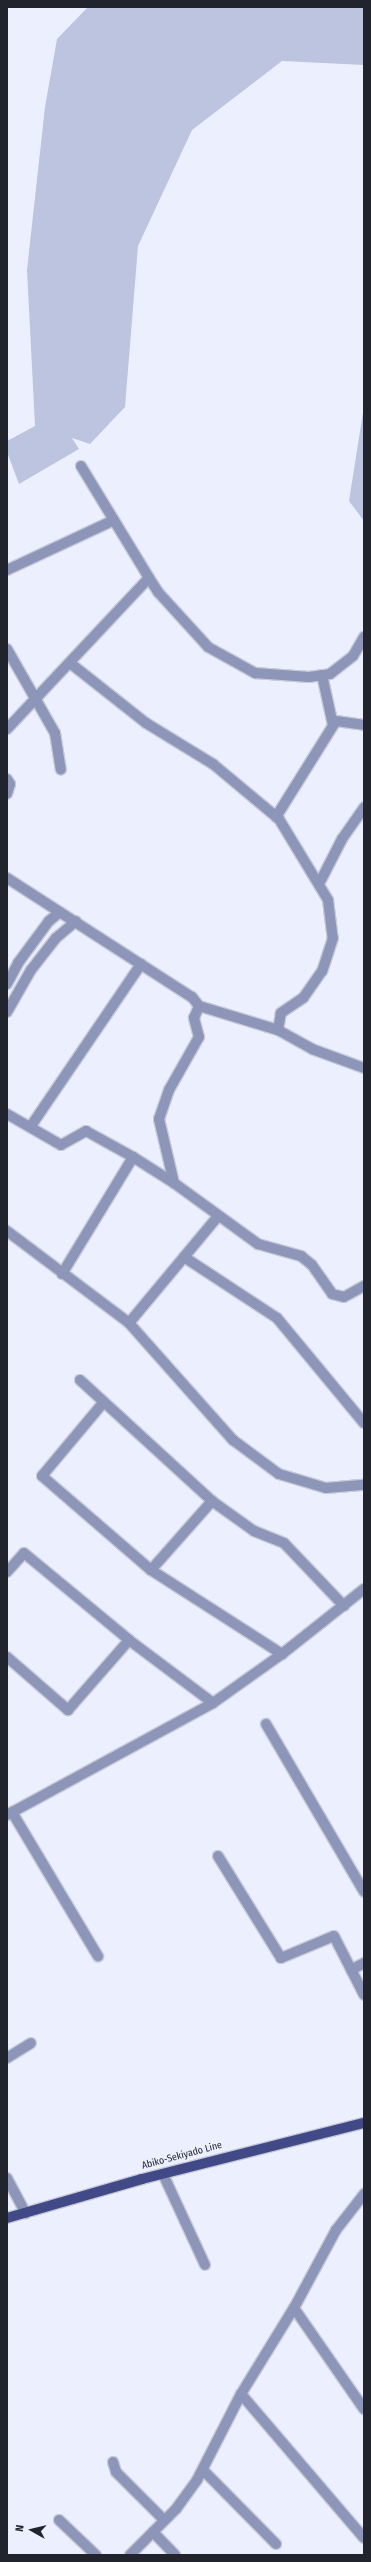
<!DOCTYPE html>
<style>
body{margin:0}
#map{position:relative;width:371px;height:2562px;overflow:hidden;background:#eceffd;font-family:"Fira Sans Condensed",sans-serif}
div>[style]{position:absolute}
.green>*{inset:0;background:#bdc4df}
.roads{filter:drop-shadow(1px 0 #c8cad8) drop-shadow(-1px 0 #c8cad8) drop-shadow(0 1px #c8cad8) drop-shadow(0 -1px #c8cad8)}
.minor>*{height:10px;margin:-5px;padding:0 5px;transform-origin:5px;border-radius:5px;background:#8d96b9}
.major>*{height:10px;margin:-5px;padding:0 5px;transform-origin:5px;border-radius:5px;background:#414a86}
span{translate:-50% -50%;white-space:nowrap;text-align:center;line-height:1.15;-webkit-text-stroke:3px #eceffd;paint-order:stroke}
.street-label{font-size:10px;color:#22242d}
.frame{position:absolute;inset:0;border:8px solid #22242d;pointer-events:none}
.north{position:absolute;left:12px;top:2510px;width:40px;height:40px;-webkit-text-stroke:3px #eceffd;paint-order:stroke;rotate:278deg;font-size:11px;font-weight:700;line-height:16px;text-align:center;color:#22242d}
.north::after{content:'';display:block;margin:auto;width:14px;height:18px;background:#22242d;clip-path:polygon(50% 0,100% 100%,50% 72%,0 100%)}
</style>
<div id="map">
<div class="green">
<i style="clip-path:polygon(88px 7px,364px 7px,364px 65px,282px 61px,192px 130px,138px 246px,125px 407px,90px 444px,72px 438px,79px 449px,19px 484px,7px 452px,7px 441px,35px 426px,27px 270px,45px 107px,57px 39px)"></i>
<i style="clip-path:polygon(364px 406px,364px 521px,349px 501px)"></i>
</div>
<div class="roads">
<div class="minor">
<i style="left:81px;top:466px;width:131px;rotate:58.7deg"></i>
<i style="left:7px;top:570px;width:118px;rotate:-25deg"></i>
<i style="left:7px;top:649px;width:97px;rotate:60.3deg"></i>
<i style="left:55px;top:733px;width:37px;rotate:81deg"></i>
<i style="left:70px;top:663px;width:97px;rotate:38.3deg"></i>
<i style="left:146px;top:723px;width:79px;rotate:31.5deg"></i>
<i style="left:213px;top:764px;width:86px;rotate:39.8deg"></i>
<i style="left:279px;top:819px;width:95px;rotate:58.8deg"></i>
<i style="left:328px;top:900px;width:38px;rotate:83deg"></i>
<i style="left:333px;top:938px;width:35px;rotate:108deg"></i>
<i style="left:322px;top:971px;width:33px;rotate:125deg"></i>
<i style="left:303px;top:998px;width:27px;rotate:146deg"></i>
<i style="left:281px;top:1013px;width:17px;rotate:100deg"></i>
<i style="left:322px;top:675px;width:51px;rotate:77.6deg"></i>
<i style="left:7px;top:729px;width:207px;rotate:-46.8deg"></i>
<i style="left:149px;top:578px;width:17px;rotate:57deg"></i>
<i style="left:158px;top:592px;width:74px;rotate:47.7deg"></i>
<i style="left:208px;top:647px;width:54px;rotate:29deg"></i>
<i style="left:255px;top:673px;width:54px;rotate:4.2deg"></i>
<i style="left:309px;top:677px;width:21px;rotate:-8deg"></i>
<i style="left:330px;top:674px;width:29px;rotate:-38deg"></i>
<i style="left:353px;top:656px;width:22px;rotate:-60deg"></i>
<i style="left:7px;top:779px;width:6px;rotate:59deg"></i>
<i style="left:10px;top:784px;width:10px;rotate:107deg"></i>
<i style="left:276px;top:817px;width:113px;rotate:-58deg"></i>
<i style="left:336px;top:721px;width:28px;rotate:8deg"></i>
<i style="left:7px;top:878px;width:220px;rotate:32.8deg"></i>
<i style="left:192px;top:997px;width:11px;rotate:52deg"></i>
<i style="left:199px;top:1006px;width:83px;rotate:16.9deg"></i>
<i style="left:278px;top:1030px;width:39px;rotate:29deg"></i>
<i style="left:312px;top:1049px;width:55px;rotate:20.1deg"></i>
<i style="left:319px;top:884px;width:51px;rotate:-62.9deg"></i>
<i style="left:342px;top:839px;width:39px;rotate:-55deg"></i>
<i style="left:7px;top:984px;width:24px;rotate:-62deg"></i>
<i style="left:18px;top:963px;width:52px;rotate:-53.6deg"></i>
<i style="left:49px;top:921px;width:14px;rotate:-39deg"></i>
<i style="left:7px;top:1012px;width:48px;rotate:-60.3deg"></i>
<i style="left:31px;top:970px;width:41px;rotate:-52deg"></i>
<i style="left:56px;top:938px;width:26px;rotate:-40deg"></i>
<i style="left:7px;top:1114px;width:62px;rotate:29.9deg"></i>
<i style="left:61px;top:1145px;width:29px;rotate:-29deg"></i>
<i style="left:86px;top:1131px;width:54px;rotate:29deg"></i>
<i style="left:133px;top:1157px;width:49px;rotate:32.4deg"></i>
<i style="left:174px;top:1183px;width:104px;rotate:36deg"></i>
<i style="left:258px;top:1244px;width:45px;rotate:15.6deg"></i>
<i style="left:301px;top:1256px;width:14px;rotate:39deg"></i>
<i style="left:312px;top:1265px;width:35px;rotate:55deg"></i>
<i style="left:332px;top:1294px;width:12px;rotate:14deg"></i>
<i style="left:344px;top:1297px;width:23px;rotate:-29deg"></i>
<i style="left:31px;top:1126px;width:196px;rotate:-55.8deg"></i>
<i style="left:174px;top:1183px;width:66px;rotate:-103.2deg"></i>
<i style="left:159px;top:1119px;width:31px;rotate:-71deg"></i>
<i style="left:169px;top:1090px;width:61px;rotate:-60.5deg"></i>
<i style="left:199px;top:1037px;width:20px;rotate:-105deg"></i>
<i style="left:194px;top:1018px;width:13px;rotate:-67deg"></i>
<i style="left:7px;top:1231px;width:153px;rotate:37deg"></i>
<i style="left:129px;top:1323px;width:157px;rotate:48.4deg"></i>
<i style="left:233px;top:1440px;width:57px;rotate:36.5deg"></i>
<i style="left:279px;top:1474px;width:49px;rotate:16.6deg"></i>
<i style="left:326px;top:1488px;width:38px;rotate:-5deg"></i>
<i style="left:184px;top:1257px;width:111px;rotate:33.3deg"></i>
<i style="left:277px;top:1318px;width:136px;rotate:50.4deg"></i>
<i style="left:62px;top:1274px;width:137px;rotate:-58.7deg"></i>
<i style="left:129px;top:1323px;width:139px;rotate:-50.2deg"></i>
<i style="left:80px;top:1380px;width:179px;rotate:42.5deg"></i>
<i style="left:212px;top:1501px;width:52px;rotate:35.5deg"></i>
<i style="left:254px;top:1531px;width:32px;rotate:22deg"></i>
<i style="left:284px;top:1543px;width:87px;rotate:46.4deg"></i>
<i style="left:103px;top:1403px;width:95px;rotate:129.9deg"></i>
<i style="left:42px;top:1476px;width:144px;rotate:40.8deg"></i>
<i style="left:151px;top:1570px;width:156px;rotate:32.7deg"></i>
<i style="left:151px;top:1570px;width:92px;rotate:-48.5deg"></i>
<i style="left:7px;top:1572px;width:25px;rotate:-48deg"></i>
<i style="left:24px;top:1553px;width:136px;rotate:39.6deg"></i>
<i style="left:129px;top:1640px;width:105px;rotate:36.9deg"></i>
<i style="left:7px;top:1657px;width:81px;rotate:41deg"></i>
<i style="left:68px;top:1710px;width:93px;rotate:-48.9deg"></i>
<i style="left:266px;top:1724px;width:194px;rotate:59.7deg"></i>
<i style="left:12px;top:1812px;width:168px;rotate:59.2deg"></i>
<i style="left:7px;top:1815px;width:234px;rotate:-28.5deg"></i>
<i style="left:213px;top:1703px;width:85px;rotate:-35.4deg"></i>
<i style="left:282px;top:1654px;width:105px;rotate:-38.4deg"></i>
<i style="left:218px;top:1856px;width:120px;rotate:58.3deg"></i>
<i style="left:281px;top:1958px;width:57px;rotate:-22.5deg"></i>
<i style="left:334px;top:1936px;width:66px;rotate:63deg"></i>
<i style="left:351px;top:1970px;width:15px;rotate:-28deg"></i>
<i style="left:7px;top:2058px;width:28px;rotate:-32deg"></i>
<i style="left:163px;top:2174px;width:100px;rotate:65.2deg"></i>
<i style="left:7px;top:2178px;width:40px;rotate:62deg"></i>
<i style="left:294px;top:2308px;width:123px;rotate:55.3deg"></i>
<i style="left:241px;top:2394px;width:189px;rotate:49.5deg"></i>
<i style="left:113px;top:2462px;width:10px;rotate:73deg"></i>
<i style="left:116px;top:2472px;width:68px;rotate:45deg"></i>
<i style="left:203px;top:2470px;width:104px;rotate:45.4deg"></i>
<i style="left:59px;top:2520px;width:51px;rotate:43.4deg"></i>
<i style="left:153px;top:2532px;width:32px;rotate:46deg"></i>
<i style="left:130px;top:2555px;width:65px;rotate:-45deg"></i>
<i style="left:176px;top:2509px;width:36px;rotate:-54deg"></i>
<i style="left:197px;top:2480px;width:97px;rotate:-62.9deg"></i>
<i style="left:241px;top:2394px;width:101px;rotate:-58.4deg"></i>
<i style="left:294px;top:2308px;width:89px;rotate:-61.7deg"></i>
<i style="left:336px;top:2230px;width:46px;rotate:-52.1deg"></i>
</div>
<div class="major">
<i style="left:7px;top:2218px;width:141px;rotate:-16.1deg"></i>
<i style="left:142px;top:2179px;width:229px;rotate:-14.2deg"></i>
</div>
</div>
<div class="street-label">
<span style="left:182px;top:2156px;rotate:-15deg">Abiko-Sekiyado Line</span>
</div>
<div class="frame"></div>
<div class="north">N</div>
</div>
